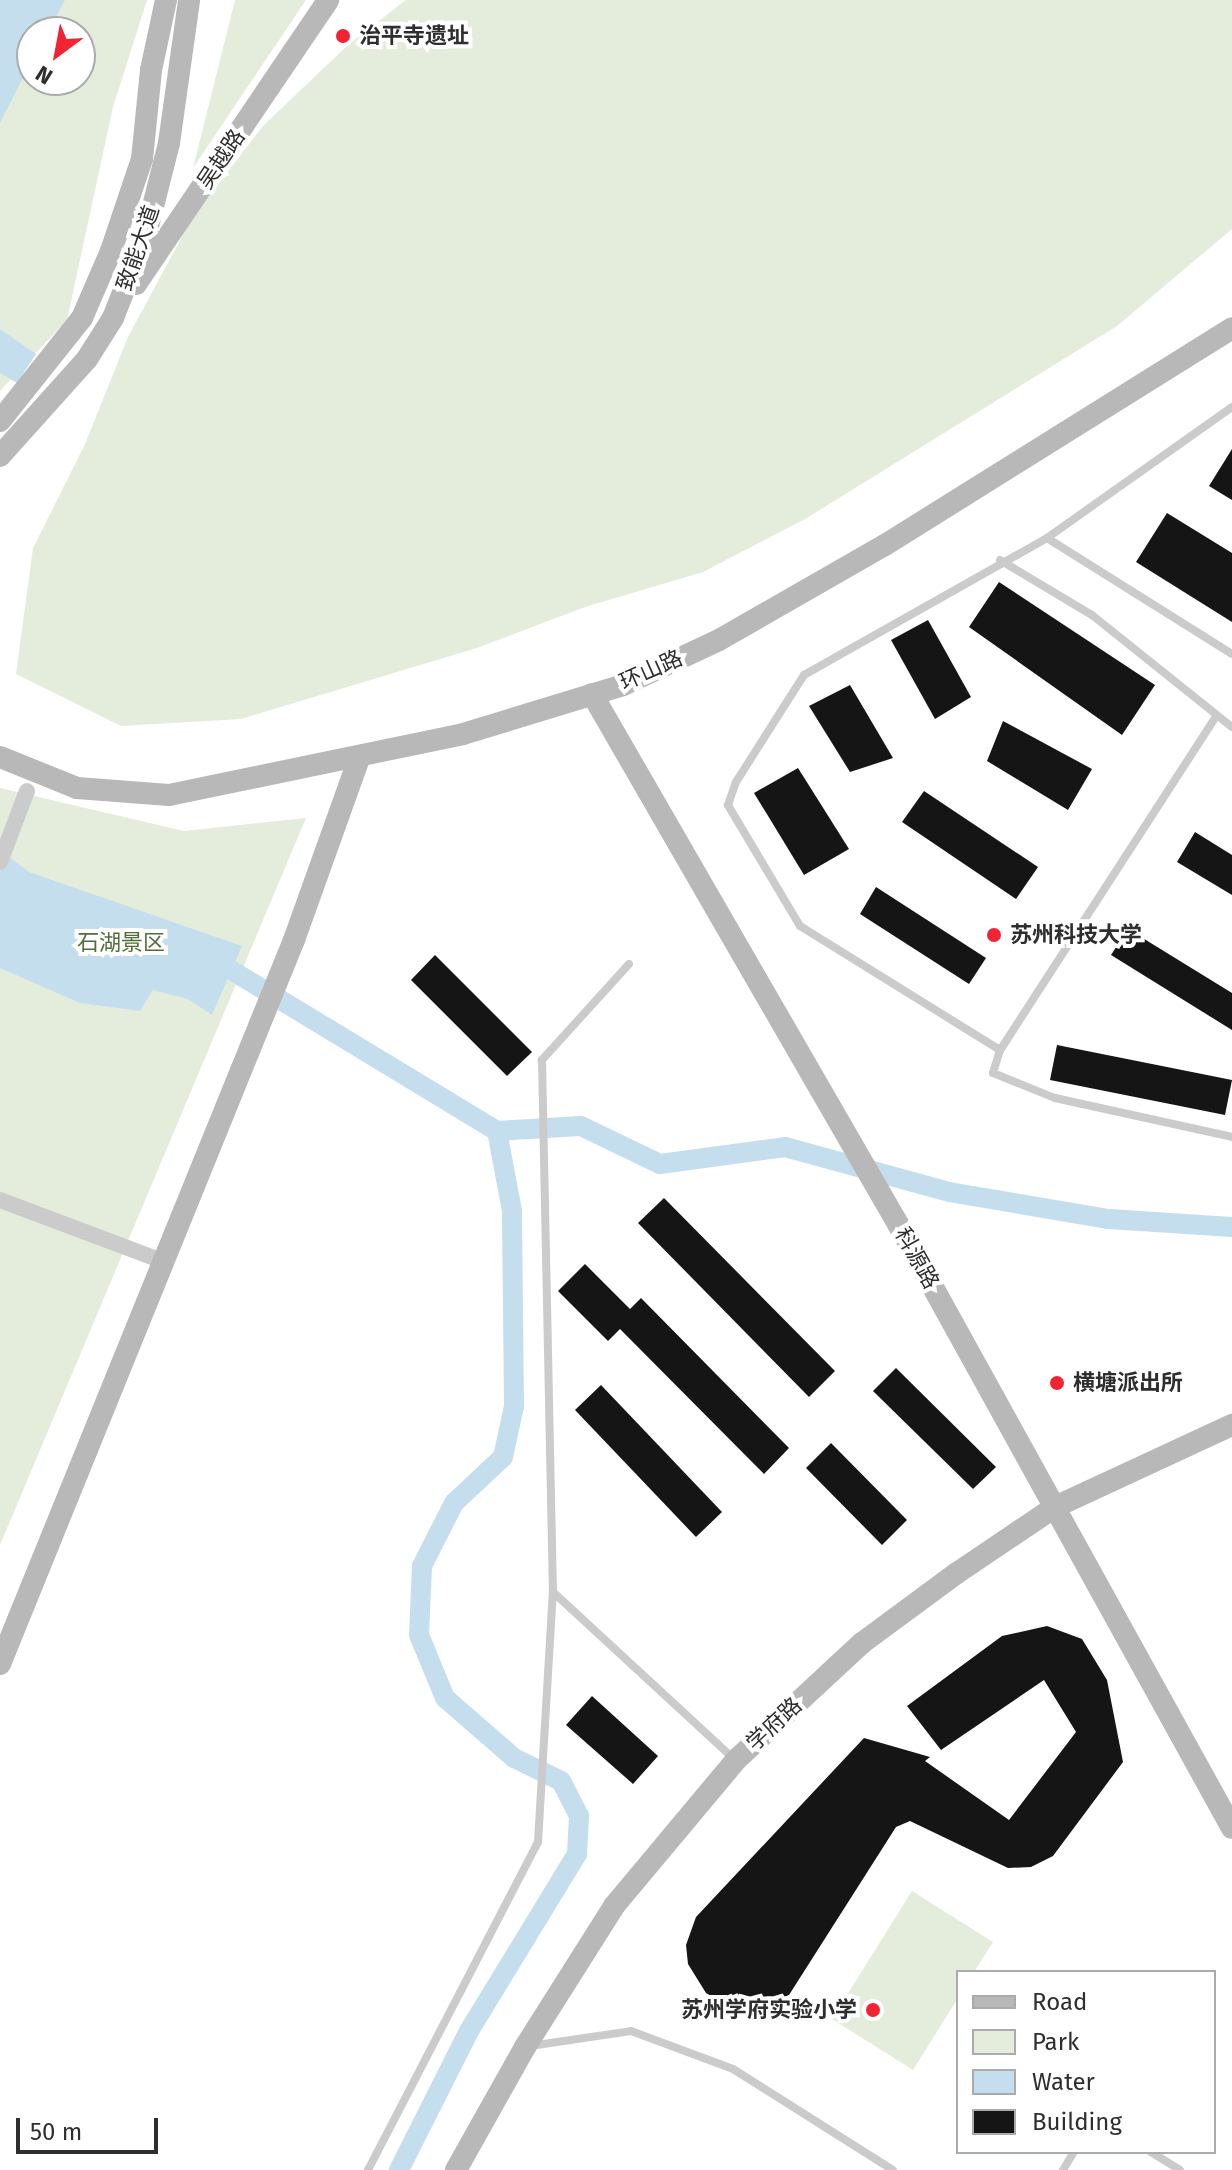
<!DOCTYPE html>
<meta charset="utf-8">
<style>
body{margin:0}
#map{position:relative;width:1232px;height:2170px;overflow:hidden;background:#fff;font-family:"Fira Sans","Noto Sans SC",sans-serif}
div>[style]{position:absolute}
.green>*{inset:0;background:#e4eddb}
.water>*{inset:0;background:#c5deee}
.canal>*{height:20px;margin:-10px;padding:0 10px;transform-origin:10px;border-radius:10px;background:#c5deee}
.building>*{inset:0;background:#151515}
.lane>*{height:8px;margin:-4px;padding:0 4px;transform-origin:4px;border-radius:4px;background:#cbcbcb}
.street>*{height:16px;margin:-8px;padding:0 8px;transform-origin:8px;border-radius:8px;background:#cbcbcb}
.secondary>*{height:22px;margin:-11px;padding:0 11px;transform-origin:11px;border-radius:11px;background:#b8b8b8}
.dots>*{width:22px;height:22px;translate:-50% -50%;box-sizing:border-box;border:4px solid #fff;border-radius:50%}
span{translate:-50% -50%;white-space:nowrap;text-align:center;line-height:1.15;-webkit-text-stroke:8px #fff;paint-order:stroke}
.poi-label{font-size:22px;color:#2e2e2e;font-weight:700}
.left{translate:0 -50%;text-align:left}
.right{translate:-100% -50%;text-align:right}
.street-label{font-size:22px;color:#2e2e2e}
.park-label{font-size:22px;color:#516d38}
.legend{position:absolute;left:956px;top:1970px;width:260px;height:184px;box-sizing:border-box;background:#fff;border:2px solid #ababab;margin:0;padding:10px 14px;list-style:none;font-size:24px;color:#2e2e2e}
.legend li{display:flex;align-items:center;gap:16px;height:40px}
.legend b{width:40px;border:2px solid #ababab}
.north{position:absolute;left:16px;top:16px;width:80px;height:80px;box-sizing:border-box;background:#fff;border:2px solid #ababab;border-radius:50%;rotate:212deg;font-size:22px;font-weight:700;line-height:32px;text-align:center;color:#2e2e2e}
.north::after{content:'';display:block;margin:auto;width:28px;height:36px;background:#f12434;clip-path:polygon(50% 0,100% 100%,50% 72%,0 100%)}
.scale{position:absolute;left:16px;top:2118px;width:142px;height:36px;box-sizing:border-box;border:4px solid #2e2e2e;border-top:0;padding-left:10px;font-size:24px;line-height:28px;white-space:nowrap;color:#2e2e2e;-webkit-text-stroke:6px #fff;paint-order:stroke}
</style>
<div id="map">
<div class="green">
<i style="clip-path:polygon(evenodd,0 0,147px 0,113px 107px,67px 320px,0 391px,0 0,32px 32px,80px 32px,80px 80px,32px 80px,32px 32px)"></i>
<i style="clip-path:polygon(235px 0,306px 0,193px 168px)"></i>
<i style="clip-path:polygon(406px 0,1232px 0,1232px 229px,1117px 326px,805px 519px,703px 572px,585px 607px,477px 648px,241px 719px,121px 726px,16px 674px,33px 548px,85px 444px,128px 337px,192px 218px,263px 126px,349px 44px)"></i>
<i style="clip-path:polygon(0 788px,184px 831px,306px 818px,0 1545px)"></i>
<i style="clip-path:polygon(912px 1891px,993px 1942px,974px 1972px,958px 1972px,958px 1998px,913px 2070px,832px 2019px)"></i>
</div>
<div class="water">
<i style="clip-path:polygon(0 0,65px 0,48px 32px,32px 32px,32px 60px,0 123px)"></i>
<i style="clip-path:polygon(0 329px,36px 354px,17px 383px,0 373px)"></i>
<i style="clip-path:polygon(0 850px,29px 872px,242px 946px,212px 1015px,188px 999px,153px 990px,140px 1011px,80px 1003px,0 968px)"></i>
</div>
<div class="canal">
<i style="left:208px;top:956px;width:338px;rotate:31.2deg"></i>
<i style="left:497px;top:1131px;width:84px;rotate:-3.4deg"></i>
<i style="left:581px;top:1126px;width:88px;rotate:25.7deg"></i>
<i style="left:660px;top:1164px;width:126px;rotate:-7.7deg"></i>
<i style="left:785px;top:1147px;width:170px;rotate:15.3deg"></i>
<i style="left:949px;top:1192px;width:162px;rotate:9.6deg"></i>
<i style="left:1109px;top:1219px;width:123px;rotate:3.7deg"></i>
<i style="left:399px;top:2170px;width:156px;rotate:-63.3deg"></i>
<i style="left:469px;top:2031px;width:207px;rotate:-58.6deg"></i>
<i style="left:577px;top:1854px;width:38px;rotate:-87deg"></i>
<i style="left:579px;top:1816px;width:39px;rotate:-117deg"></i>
<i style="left:561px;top:1781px;width:52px;rotate:-153.9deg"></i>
<i style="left:514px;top:1758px;width:91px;rotate:-139deg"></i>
<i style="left:445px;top:1698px;width:68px;rotate:-112.4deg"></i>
<i style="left:419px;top:1635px;width:69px;rotate:-87.5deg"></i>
<i style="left:422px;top:1566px;width:71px;rotate:-63.1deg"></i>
<i style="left:454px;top:1503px;width:67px;rotate:-43.2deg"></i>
<i style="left:503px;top:1457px;width:52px;rotate:-77.8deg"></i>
<i style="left:514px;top:1406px;width:195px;rotate:-90.6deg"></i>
<i style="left:512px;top:1211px;width:81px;rotate:-100.6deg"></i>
</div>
<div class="building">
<i style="clip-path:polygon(1232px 449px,1232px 500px,1209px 486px)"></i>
<i style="clip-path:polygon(1167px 513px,1232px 553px,1232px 622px,1136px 562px)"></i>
<i style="clip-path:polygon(999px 582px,1155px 685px,1122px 735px,969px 627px)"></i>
<i style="clip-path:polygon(928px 620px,971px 697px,935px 719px,891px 640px)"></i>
<i style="clip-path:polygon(850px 685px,893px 758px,850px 772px,809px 706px)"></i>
<i style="clip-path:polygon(1003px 721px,1092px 769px,1068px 810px,987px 761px)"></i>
<i style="clip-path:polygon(798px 768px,849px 849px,804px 875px,754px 793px)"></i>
<i style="clip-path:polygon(924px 791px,1038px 867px,1016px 899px,902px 822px)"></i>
<i style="clip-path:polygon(1195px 832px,1232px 855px,1232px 895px,1177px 862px)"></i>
<i style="clip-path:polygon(876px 887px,986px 958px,969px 984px,860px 914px)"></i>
<i style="clip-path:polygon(1128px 929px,1232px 993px,1232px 1030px,1111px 955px)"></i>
<i style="clip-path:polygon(435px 955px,532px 1052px,507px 1076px,411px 980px)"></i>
<i style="clip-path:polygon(1057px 1045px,1232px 1080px,1225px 1115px,1050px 1080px)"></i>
<i style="clip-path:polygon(664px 1198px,835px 1371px,809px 1397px,638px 1223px)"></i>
<i style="clip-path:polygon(585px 1264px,630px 1309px,641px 1298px,789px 1448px,764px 1474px,620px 1329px,608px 1341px,558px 1291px)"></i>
<i style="clip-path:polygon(896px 1368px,996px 1467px,973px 1489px,873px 1391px)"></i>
<i style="clip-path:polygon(601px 1385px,722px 1512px,696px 1537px,575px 1410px)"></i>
<i style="clip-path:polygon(831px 1443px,907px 1520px,882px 1545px,806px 1468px)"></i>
<i style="clip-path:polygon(1047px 1626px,1082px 1639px,1107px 1680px,1123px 1762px,1053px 1856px,1031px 1867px,1008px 1868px,910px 1821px,896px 1827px,789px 1995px,750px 2010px,730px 2007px,706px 1993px,688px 1964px,686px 1945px,696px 1917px,864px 1738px,930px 1757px,925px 1761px,1009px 1820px,1076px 1732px,1044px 1680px,941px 1750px,907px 1706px,1002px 1636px)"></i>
<i style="clip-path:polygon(592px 1696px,658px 1756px,633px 1784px,566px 1725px)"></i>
</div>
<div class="lane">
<i style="left:1047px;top:538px;width:218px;rotate:32.1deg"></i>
<i style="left:1000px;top:560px;width:107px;rotate:30.9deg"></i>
<i style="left:1092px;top:615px;width:179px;rotate:38.7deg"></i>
<i style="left:1215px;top:718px;width:396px;rotate:122.9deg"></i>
<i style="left:1000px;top:1050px;width:24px;rotate:107deg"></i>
<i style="left:993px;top:1073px;width:67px;rotate:22deg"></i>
<i style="left:1055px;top:1098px;width:181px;rotate:12.4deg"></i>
<i style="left:629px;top:964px;width:130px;rotate:132.2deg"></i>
<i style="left:542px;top:1060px;width:532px;rotate:88.82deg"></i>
<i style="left:553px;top:1592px;width:248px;rotate:42.7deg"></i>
<i style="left:1000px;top:1050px;width:235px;rotate:-148.2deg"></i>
<i style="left:800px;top:926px;width:141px;rotate:-120.8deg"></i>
<i style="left:728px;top:805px;width:24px;rotate:-71deg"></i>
<i style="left:736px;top:782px;width:127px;rotate:-57.6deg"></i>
<i style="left:804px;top:675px;width:279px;rotate:-29.4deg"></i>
<i style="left:1047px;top:538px;width:227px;rotate:-35.3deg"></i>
<i style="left:530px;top:2046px;width:102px;rotate:-8.4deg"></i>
<i style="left:631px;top:2031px;width:109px;rotate:20.4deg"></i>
<i style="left:733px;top:2069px;width:189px;rotate:32.3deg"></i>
<i style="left:1151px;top:2152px;width:34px;rotate:32deg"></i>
<i style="left:368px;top:2170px;width:369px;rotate:-62.6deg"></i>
<i style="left:538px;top:1842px;width:250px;rotate:-86.6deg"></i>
<i style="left:1063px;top:2170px;width:21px;rotate:-59deg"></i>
</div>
<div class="street">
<i style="left:0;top:862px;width:76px;rotate:-69.2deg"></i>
<i style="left:0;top:1200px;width:173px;rotate:20.6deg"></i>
</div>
<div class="secondary">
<i style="left:136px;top:284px;width:343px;rotate:-55.9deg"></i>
<i style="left:0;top:421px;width:132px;rotate:-51.5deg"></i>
<i style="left:82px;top:318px;width:73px;rotate:-66.6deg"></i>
<i style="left:111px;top:251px;width:97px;rotate:-71.4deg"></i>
<i style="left:142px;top:159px;width:89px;rotate:-84.2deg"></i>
<i style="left:151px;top:70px;width:72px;rotate:-77.9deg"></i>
<i style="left:0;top:456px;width:130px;rotate:-48.1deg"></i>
<i style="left:87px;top:359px;width:49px;rotate:-57.6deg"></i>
<i style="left:113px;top:318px;width:90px;rotate:-68.6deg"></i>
<i style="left:146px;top:234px;width:94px;rotate:-75.8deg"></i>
<i style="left:169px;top:143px;width:144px;rotate:-82deg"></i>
<i style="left:592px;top:694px;width:612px;rotate:60deg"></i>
<i style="left:898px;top:1224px;width:690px;rotate:61.06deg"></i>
<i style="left:0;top:757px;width:83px;rotate:21.9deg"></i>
<i style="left:77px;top:788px;width:92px;rotate:4.4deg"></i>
<i style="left:169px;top:795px;width:300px;rotate:-11.7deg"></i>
<i style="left:463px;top:734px;width:167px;rotate:-17deg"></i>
<i style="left:623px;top:685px;width:106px;rotate:-25.1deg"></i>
<i style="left:719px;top:640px;width:191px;rotate:-29.8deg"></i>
<i style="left:885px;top:545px;width:409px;rotate:-32deg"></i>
<i style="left:0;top:1664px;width:781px;rotate:-67.9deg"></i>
<i style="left:294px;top:940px;width:193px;rotate:-70.3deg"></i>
<i style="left:456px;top:2170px;width:141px;rotate:-60.7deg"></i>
<i style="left:525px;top:2047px;width:167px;rotate:-57.7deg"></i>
<i style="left:614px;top:1906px;width:190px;rotate:-50.1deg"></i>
<i style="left:736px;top:1760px;width:172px;rotate:-42.9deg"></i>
<i style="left:862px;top:1643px;width:118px;rotate:-36.4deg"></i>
<i style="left:957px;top:1573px;width:118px;rotate:-34deg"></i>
<i style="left:1055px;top:1507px;width:195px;rotate:-24.9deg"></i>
</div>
<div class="dots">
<i style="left:343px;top:36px;background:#f12434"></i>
<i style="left:994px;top:935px;background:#f12434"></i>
<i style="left:1057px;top:1383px;background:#f12434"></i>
<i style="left:873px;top:2010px;background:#f12434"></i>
</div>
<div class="poi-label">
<span class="left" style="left:359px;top:36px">治平寺遗址</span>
<span class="left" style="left:1010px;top:935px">苏州科技大学</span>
<span class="left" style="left:1073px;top:1383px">横塘派出所</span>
<span class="right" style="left:857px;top:2010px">苏州学府实验小学</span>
</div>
<div class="street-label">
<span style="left:221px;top:159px;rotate:-56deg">吴越路</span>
<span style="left:138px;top:248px;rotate:-71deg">致能大道</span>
<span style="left:651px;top:670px;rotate:-24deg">环山路</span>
<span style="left:917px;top:1258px;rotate:61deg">科源路</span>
<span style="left:774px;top:1724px;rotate:-43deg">学府路</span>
</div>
<div class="park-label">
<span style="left:121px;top:943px">石湖景区</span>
</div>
<ul class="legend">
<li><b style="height:10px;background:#b8b8b8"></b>Road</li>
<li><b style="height:22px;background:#e4eddb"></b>Park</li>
<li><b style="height:22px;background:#c5deee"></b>Water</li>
<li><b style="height:22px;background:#151515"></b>Building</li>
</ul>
<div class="north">N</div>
<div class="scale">50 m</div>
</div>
